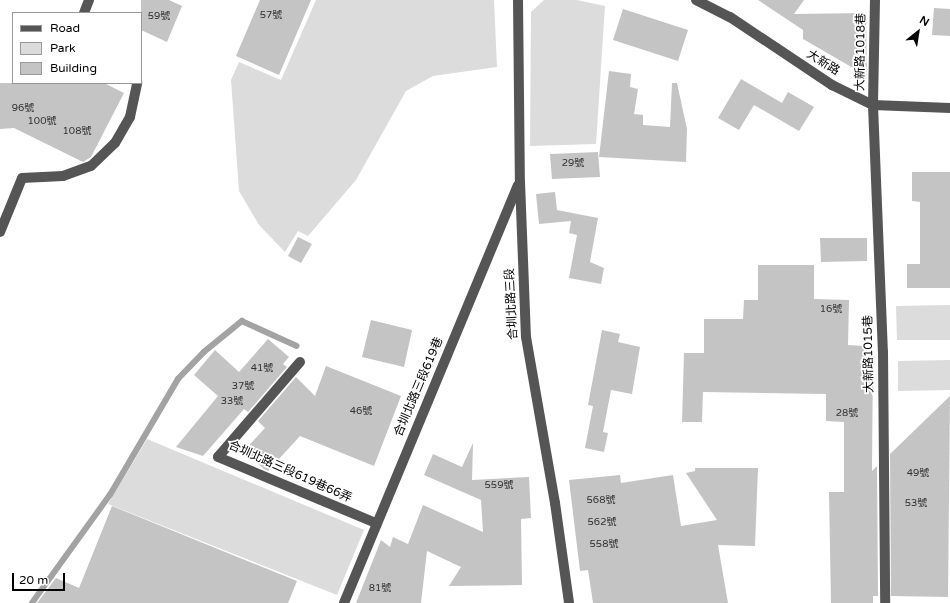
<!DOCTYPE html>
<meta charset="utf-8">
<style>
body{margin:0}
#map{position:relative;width:950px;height:603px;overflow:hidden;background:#fff;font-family:"Varela Round","Noto Sans TC",sans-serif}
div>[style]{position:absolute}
.green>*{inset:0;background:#dcdcdc}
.stream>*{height:5.5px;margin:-2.75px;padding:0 2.75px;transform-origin:2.75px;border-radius:2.75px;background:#a3a3a3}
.building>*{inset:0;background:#c4c4c4}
.minor>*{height:10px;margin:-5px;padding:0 5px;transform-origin:5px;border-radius:5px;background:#555}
span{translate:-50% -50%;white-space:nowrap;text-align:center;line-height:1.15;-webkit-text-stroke:3.5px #fff;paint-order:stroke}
.number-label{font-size:10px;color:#313131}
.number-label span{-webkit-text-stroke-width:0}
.street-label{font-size:12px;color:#000}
.legend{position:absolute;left:12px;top:12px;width:130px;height:72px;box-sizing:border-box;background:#fff;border:1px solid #999;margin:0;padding:5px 7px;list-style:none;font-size:12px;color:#000}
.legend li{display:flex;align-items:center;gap:8px;height:20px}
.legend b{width:20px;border:1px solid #999}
.north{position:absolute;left:898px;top:12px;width:40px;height:40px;-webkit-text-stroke:3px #fff;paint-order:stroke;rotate:30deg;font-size:11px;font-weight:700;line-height:16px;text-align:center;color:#000}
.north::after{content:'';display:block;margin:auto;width:14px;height:18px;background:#000;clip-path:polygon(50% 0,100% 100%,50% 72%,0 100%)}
.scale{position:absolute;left:12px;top:573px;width:53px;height:18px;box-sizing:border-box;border:2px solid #000;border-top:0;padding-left:5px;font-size:12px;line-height:14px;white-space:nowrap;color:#000;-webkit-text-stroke:3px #fff;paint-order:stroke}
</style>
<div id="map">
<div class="green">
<i style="clip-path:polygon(316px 0,494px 0,497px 67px,433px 76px,406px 91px,356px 180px,308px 236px,298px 231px,285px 252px,259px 225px,239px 191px,231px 80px,239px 62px,281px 80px)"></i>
<i style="clip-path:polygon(544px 0,577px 0,605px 6px,596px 144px,530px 146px,531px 12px)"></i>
<i style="clip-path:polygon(950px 305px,950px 340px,897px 340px,896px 306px)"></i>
<i style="clip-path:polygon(950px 360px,950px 390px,898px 391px,898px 361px)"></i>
<i style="clip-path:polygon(147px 439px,364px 530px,337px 595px,108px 504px)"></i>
</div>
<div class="stream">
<i style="left:32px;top:603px;width:133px;rotate:-54.2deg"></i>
<i style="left:110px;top:495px;width:134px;rotate:-59.6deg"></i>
<i style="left:178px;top:379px;width:37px;rotate:-46deg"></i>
<i style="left:204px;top:352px;width:49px;rotate:-39.2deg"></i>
<i style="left:242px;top:321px;width:60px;rotate:24.4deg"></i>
</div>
<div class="building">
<i style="clip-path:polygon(141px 0,169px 0,182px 6px,167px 42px,141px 30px)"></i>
<i style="clip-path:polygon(260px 0,311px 0,279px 75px,236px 56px)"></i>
<i style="clip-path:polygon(758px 0,804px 0,794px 14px,866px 13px,867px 76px,803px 39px,803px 30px)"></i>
<i style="clip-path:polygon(934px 8px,950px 9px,950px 36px,932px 35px)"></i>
<i style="clip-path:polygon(623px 9px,688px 30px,678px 61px,613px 40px)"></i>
<i style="clip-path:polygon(609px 71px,631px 74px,630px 87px,638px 89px,634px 114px,643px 115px,643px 125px,670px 127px,672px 83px,677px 83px,687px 129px,686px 162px,599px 157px)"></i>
<i style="clip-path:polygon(741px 79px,782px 103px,788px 92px,814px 107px,799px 131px,754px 105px,739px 130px,718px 118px)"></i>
<i style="clip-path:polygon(0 83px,104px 83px,124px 93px,91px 157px,83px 162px,14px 128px,0 129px)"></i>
<i style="clip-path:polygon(598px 152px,600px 177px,552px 179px,550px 154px)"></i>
<i style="clip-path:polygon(912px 172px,950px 172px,950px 288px,907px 288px,907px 264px,920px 264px,920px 202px,912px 201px)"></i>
<i style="clip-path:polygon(555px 192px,557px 210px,598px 218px,590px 262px,604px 268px,601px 284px,569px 278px,577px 235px,569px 233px,571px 221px,539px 224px,536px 194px)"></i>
<i style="clip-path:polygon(298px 237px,312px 244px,301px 263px,288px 256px)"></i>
<i style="clip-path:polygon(820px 238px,867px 238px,867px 261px,821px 262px)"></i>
<i style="clip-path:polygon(758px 265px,814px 265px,814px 299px,849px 300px,848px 345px,864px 346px,864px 352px,873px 353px,872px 471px,877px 466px,878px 596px,873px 596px,873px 603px,831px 603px,829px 492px,844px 492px,844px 422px,826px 421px,826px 394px,703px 392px,702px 422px,682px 422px,684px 353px,704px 353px,704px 319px,743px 319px,744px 300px,758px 300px)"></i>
<i style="clip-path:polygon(371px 320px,412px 330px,404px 367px,362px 357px)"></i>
<i style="clip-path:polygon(602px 330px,620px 334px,618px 342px,640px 347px,632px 394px,611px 390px,603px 432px,608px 433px,604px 452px,585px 448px,593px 406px,588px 405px)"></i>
<i style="clip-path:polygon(268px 339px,289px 357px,283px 364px,287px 367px,248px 412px,244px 409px,203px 456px,176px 447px,218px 396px,194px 375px,215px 350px,239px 372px)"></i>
<i style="clip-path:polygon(326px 366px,401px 396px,374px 466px,300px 436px,268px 471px,264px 469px,244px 451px,265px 428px,258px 421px,296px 377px,315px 396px)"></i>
<i style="clip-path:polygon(950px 396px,948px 597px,891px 596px,890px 454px)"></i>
<i style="clip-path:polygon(473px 443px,472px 480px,529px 477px,531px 518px,521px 519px,522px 585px,449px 586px,461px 567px,427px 551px,421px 603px,356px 603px,381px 540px,390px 547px,393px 537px,408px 544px,423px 505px,483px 532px,481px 500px,424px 475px,433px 454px,462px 467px)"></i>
<i style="clip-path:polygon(695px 468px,758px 468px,755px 546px,718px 545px,728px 603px,593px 603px,588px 570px,580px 571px,569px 480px,620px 475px,621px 483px,673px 475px,681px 526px,717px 520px,686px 473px,695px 471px)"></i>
<i style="clip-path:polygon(112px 506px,297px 581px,288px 603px,37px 603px,56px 578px,79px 588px)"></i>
</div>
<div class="minor">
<i style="left:518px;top:0;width:182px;rotate:89.4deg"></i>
<i style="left:520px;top:182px;width:155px;rotate:87.8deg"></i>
<i style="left:526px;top:337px;width:169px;rotate:80.1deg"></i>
<i style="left:555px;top:503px;width:101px;rotate:82deg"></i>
<i style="left:696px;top:0;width:38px;rotate:27deg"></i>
<i style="left:730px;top:17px;width:123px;rotate:33.7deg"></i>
<i style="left:832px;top:85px;width:46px;rotate:26deg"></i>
<i style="left:873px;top:105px;width:77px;rotate:2.2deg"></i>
<i style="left:875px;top:0;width:105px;rotate:91.1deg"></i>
<i style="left:873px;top:105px;width:247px;rotate:87.7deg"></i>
<i style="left:883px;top:352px;width:251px;rotate:89.5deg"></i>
<i style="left:84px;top:13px;width:14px;rotate:-69deg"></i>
<i style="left:0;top:232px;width:58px;rotate:-67.8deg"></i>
<i style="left:22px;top:178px;width:41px;rotate:-2.8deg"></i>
<i style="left:63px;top:176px;width:30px;rotate:-20deg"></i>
<i style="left:91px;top:166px;width:33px;rotate:-44deg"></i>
<i style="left:115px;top:143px;width:30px;rotate:-60deg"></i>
<i style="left:130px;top:117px;width:35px;rotate:-78deg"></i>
<i style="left:300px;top:362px;width:125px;rotate:130.8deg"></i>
<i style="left:218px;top:457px;width:171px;rotate:22.7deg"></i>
<i style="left:344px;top:603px;width:452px;rotate:-67.4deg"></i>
</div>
<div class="number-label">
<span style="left:271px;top:16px">57號</span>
<span style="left:159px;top:17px">59號</span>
<span style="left:23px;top:109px">96號</span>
<span style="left:42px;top:122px">100號</span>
<span style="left:77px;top:132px">108號</span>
<span style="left:573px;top:164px">29號</span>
<span style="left:831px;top:310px">16號</span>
<span style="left:262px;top:369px">41號</span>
<span style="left:243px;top:387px">37號</span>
<span style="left:232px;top:402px">33號</span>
<span style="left:361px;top:412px">46號</span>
<span style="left:847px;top:414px">28號</span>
<span style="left:918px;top:474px">49號</span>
<span style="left:499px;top:486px">559號</span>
<span style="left:601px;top:501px">568號</span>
<span style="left:916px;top:504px">53號</span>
<span style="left:602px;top:523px">562號</span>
<span style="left:604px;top:545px">558號</span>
<span style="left:380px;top:589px">81號</span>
</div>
<div class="street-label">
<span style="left:861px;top:52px;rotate:-89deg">大新路1018巷</span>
<span style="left:823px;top:63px;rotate:32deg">大新路</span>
<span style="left:512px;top:304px;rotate:-93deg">合圳北路三段</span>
<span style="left:869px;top:354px;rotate:-91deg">大新路1015巷</span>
<span style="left:419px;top:387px;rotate:-67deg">合圳北路三段619巷</span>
<span style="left:290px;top:472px;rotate:24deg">合圳北路三段619巷66弄</span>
</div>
<ul class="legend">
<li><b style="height:5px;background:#555"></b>Road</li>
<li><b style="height:11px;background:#dcdcdc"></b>Park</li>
<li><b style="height:11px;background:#c4c4c4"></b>Building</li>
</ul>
<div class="north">N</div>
<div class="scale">20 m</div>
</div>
